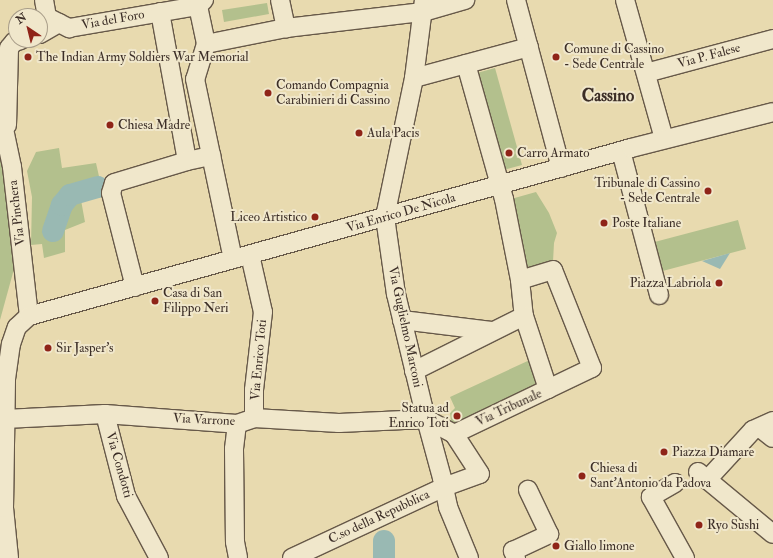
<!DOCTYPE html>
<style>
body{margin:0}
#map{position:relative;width:773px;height:558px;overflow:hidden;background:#e8daaf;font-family:"IM FELL Double Pica",serif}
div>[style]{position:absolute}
.green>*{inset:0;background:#b3c08d}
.water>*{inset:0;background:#99b9b3}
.river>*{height:22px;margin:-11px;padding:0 11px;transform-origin:11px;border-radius:11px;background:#99b9b3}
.roads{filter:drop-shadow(1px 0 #675949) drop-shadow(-1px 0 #675949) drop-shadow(0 1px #675949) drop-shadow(0 -1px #675949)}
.minor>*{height:18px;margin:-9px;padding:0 9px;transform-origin:9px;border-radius:9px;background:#f0e7cb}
.dots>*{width:11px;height:11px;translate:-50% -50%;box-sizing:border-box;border:2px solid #f0e7cb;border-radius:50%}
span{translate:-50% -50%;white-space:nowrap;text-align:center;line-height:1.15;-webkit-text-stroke:4px #f0e7cb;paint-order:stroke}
.street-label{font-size:13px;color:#3c2e27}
.poi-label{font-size:13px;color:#3c2e27}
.left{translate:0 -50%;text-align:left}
.right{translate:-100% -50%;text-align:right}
.district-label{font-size:17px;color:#3c2e27;font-weight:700}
.north{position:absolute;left:8px;top:8px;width:40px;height:40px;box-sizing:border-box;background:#f0e7cb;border:1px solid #a89d89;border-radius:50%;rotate:325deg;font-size:11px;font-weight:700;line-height:16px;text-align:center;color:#3c2e27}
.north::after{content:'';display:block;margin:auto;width:14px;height:18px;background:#8f2418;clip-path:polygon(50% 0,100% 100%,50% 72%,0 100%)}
</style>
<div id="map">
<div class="green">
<i style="clip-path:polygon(267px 3px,269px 14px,224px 22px,222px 10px)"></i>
<i style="clip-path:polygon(495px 68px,522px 165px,503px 170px,477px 73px)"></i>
<i style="clip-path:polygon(0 143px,3px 158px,14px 269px,0 320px)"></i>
<i style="clip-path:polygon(59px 148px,62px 168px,96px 163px,103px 194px,81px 200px,85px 222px,65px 230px,65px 252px,44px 258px,42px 244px,31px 245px,32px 197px,27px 171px,36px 152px)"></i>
<i style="clip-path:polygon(536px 192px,549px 213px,557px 233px,554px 243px,553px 262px,525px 270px,511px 199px)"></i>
<i style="clip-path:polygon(738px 220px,746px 249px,655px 273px,647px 244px)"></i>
<i style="clip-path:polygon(532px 359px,544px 384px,455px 424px,451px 421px,450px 413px,455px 408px,450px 397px)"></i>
</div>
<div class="water">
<i style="clip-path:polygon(730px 253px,720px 269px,702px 261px)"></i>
</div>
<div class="river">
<i style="left:53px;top:231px;width:28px;rotate:-71deg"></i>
<i style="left:62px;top:205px;width:13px;rotate:-51deg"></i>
<i style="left:70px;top:195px;width:29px;rotate:-16deg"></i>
<i style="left:384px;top:541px;width:17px;rotate:90deg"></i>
</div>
<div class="roads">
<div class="minor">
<i style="left:44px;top:0;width:17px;rotate:80deg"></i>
<i style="left:47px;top:17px;width:25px;rotate:27deg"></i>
<i style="left:69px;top:28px;width:131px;rotate:-9.7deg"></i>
<i style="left:204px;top:0;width:8px;rotate:135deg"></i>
<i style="left:198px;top:6px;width:39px;rotate:78deg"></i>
<i style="left:206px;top:44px;width:37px;rotate:107deg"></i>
<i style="left:195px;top:79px;width:184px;rotate:78.1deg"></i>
<i style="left:280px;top:0;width:29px;rotate:78deg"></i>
<i style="left:424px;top:0;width:79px;rotate:97.3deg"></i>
<i style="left:414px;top:78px;width:142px;rotate:101.8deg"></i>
<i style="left:385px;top:217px;width:78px;rotate:81.9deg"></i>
<i style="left:396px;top:294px;width:129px;rotate:76.5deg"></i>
<i style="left:426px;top:419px;width:61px;rotate:74.8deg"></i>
<i style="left:442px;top:478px;width:30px;rotate:78deg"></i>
<i style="left:448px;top:507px;width:55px;rotate:67.6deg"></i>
<i style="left:516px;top:0;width:174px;rotate:75deg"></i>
<i style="left:625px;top:0;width:144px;rotate:74.3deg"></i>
<i style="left:160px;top:12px;width:151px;rotate:79.7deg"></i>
<i style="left:40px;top:34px;width:22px;rotate:-30deg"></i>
<i style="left:206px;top:44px;width:82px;rotate:-11.3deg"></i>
<i style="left:286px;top:28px;width:138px;rotate:-6.7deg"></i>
<i style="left:423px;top:12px;width:44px;rotate:-15.9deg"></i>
<i style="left:466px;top:64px;width:140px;rotate:74.3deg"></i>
<i style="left:504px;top:199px;width:83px;rotate:78.8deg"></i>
<i style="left:520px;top:280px;width:36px;rotate:84deg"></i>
<i style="left:524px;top:316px;width:77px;rotate:71.8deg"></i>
<i style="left:646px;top:73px;width:131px;rotate:-15deg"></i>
<i style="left:414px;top:78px;width:119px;rotate:-15.1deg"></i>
<i style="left:0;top:110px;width:58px;rotate:78.1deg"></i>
<i style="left:12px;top:167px;width:150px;rotate:83.5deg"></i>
<i style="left:7px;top:125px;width:77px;rotate:-88.5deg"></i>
<i style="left:9px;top:48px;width:8px;rotate:-50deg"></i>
<i style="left:14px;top:42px;width:7px;rotate:-16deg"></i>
<i style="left:621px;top:151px;width:149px;rotate:75.2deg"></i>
<i style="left:250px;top:255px;width:58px;rotate:77.2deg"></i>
<i style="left:263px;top:312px;width:79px;rotate:96.6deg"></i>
<i style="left:254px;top:390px;width:28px;rotate:90deg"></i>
<i style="left:135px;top:287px;width:97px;rotate:-104.3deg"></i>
<i style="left:111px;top:193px;width:10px;rotate:-73deg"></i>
<i style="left:114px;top:183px;width:76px;rotate:-16.8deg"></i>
<i style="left:187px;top:161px;width:25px;rotate:-12deg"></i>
<i style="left:402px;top:320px;width:90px;rotate:7deg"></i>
<i style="left:414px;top:371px;width:123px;rotate:-26.6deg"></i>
<i style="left:105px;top:414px;width:85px;rotate:75.6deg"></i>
<i style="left:126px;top:496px;width:70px;rotate:62deg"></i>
<i style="left:5px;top:419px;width:100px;rotate:-2.9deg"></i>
<i style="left:105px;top:414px;width:132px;rotate:4.3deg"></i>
<i style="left:237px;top:424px;width:18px;rotate:-19deg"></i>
<i style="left:254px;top:418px;width:85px;rotate:3.4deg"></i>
<i style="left:339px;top:423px;width:87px;rotate:-2.6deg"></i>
<i style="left:426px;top:419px;width:32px;rotate:28deg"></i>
<i style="left:454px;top:434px;width:153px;rotate:-25.6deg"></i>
<i style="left:592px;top:368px;width:105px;rotate:-111.7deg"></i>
<i style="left:553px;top:270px;width:34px;rotate:163deg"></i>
<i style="left:237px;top:424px;width:25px;rotate:97deg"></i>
<i style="left:234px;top:449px;width:93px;rotate:89.4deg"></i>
<i style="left:235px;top:542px;width:16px;rotate:79deg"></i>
<i style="left:760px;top:428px;width:16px;rotate:38deg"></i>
<i style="left:698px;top:472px;width:97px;rotate:39.6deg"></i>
<i style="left:707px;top:480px;width:68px;rotate:-47.4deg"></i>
<i style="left:753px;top:430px;width:22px;rotate:-24deg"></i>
<i style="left:675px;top:483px;width:28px;rotate:150deg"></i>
<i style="left:651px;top:497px;width:70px;rotate:60.9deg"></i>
<i style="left:9px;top:558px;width:50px;rotate:-95.7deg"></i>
<i style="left:4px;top:508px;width:129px;rotate:-89.1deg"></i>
<i style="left:6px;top:379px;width:35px;rotate:-82deg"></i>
<i style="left:11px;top:344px;width:18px;rotate:-71deg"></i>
<i style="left:17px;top:327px;width:16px;rotate:-43deg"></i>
<i style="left:29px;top:316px;width:625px;rotate:-15.59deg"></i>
<i style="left:631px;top:148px;width:146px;rotate:-14.2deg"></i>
<i style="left:292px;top:558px;width:168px;rotate:-25deg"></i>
<i style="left:444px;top:487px;width:38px;rotate:-20deg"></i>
<i style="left:480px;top:474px;width:48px;rotate:-123deg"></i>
<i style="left:516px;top:558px;width:8px;rotate:-113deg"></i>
<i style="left:513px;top:551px;width:40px;rotate:-25deg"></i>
<i style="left:549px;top:534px;width:49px;rotate:-115.5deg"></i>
</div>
</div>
<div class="dots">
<i style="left:28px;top:57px;background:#8f2418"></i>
<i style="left:556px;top:57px;background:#8f2418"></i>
<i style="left:268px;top:93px;background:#8f2418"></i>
<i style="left:110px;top:125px;background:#8f2418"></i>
<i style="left:359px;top:133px;background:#8f2418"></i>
<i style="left:509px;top:153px;background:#8f2418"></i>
<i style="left:708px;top:191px;background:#8f2418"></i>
<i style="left:315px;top:217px;background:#8f2418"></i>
<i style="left:604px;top:223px;background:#8f2418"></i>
<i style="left:719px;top:283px;background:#8f2418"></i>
<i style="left:155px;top:301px;background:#8f2418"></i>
<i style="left:48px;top:348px;background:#8f2418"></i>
<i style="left:457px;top:416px;background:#8f2418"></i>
<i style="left:664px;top:452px;background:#8f2418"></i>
<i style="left:582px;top:476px;background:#8f2418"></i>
<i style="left:699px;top:525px;background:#8f2418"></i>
<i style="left:556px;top:546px;background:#8f2418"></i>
</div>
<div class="street-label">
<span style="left:113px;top:20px;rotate:-10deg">Via del Foro</span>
<span style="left:709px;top:56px;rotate:-15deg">Via P. Falese</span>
<span style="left:17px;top:213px;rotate:-97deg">Via Pinchera</span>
<span style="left:401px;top:213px;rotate:-16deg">Via Enrico De Nicola</span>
<span style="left:405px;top:327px;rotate:78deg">Via Guglielmo Marconi</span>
<span style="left:259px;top:360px;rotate:-85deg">Via Enrico Toti</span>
<span style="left:509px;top:408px;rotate:-25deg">Via Tribunale</span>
<span style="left:204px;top:420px;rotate:3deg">Via Varrone</span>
<span style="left:119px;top:465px;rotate:74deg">Via Condotti</span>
<span style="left:379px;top:517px;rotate:-25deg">C.so della Repubblica</span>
</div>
<div class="poi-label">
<span class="left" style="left:564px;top:57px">Comune di Cassino<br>- Sede Centrale</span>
<span class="left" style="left:36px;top:57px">The Indian Army Soldiers War Memorial</span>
<span class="left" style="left:276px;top:93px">Comando Compagnia<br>Carabinieri di Cassino</span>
<span class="left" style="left:118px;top:125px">Chiesa Madre</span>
<span class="left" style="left:367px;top:133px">Aula Pacis</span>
<span class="left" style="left:517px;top:153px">Carro Armato</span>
<span class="right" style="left:700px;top:191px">Tribunale di Cassino<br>- Sede Centrale</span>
<span class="right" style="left:307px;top:217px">Liceo Artistico</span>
<span class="left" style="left:612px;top:223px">Poste Italiane</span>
<span class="right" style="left:711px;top:283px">Piazza Labriola</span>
<span class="left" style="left:163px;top:301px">Casa di San<br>Filippo Neri</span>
<span class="left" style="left:56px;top:348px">Sir Jasper's</span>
<span class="right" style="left:449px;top:416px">Statua ad<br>Enrico Toti</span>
<span class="left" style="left:672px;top:452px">Piazza Diamare</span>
<span class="left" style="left:590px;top:476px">Chiesa di<br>Sant'Antonio da Padova</span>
<span class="left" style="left:707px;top:525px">Ryo Sushi</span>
<span class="left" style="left:564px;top:546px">Giallo limone</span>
</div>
<div class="district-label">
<span style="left:608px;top:96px">Cassino</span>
</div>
<div class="north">N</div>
</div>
